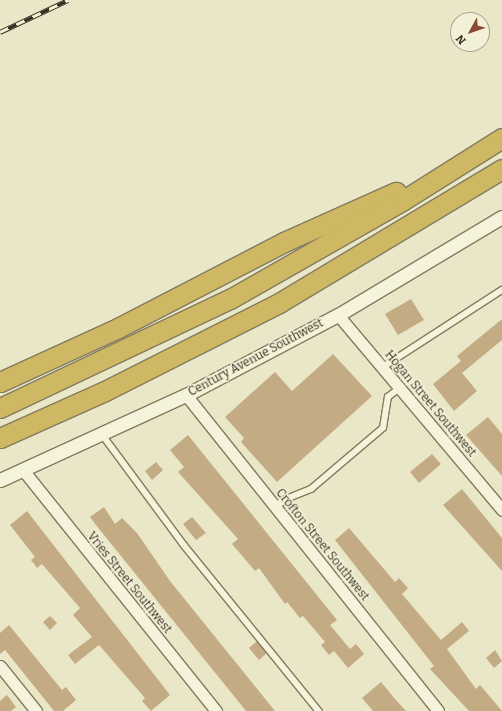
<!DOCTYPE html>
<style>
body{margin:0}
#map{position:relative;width:502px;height:711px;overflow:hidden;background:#eae7c9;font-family:Bitter,serif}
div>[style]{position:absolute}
.building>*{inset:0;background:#c3ac83}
.roads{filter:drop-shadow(1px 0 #847b5f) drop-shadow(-1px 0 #847b5f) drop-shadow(0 1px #847b5f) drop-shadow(0 -1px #847b5f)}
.service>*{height:5.5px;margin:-2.75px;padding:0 2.75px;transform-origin:2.75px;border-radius:2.75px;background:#f5f3db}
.minor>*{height:11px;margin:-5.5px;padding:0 5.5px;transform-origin:5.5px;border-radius:5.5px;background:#f5f3db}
.tertiary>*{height:13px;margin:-6.5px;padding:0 6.5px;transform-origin:6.5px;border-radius:6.5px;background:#f5f3db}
.motorway>*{height:19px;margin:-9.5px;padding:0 9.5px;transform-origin:9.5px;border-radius:9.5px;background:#ceb864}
.rail>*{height:4.5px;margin-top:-2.25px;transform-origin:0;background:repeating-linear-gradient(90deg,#f2f0d7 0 9px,#363021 0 18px);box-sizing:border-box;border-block:1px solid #363021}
span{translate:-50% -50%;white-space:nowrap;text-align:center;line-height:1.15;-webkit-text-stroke:3px #f2f0d7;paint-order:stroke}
.street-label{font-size:12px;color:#363021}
.north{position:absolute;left:450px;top:12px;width:40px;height:40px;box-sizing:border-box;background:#f2f0d7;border:1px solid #a7a38e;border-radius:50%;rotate:230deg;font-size:11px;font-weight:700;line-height:16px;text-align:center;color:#363021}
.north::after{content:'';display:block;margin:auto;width:14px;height:18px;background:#8c4936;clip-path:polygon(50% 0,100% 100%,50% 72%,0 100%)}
</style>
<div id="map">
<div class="building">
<i style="clip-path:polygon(411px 299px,424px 320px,398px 335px,385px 314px)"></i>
<i style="clip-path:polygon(502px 319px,502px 340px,462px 373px,477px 391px,454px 411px,433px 384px,461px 361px,457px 356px)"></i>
<i style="clip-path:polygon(333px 354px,372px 396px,277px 482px,241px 442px,244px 438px,225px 417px,275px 372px,292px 391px)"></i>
<i style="clip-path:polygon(488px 417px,502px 434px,502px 476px,466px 435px)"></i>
<i style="clip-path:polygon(188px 435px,337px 620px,330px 625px,350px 649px,356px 644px,364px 654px,348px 668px,334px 651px,329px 655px,321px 645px,325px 642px,303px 616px,300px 618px,287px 602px,285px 604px,259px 568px,255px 571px,232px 544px,238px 539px,178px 472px,184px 467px,170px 450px)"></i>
<i style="clip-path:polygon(432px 454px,441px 464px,419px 483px,410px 472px)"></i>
<i style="clip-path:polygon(156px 462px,163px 470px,152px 480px,145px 471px)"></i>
<i style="clip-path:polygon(462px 489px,502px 538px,502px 571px,443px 505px)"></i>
<i style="clip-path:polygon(104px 507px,115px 524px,122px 518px,137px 533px,170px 581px,275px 711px,246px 711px,96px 525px,90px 517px)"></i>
<i style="clip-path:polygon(27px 511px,170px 695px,151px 711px,142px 701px,145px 698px,99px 645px,75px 664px,68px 655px,92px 637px,73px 615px,80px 608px,42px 564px,37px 568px,31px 560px,35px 557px,10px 525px)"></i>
<i style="clip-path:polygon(192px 517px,206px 533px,196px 540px,183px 524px)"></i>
<i style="clip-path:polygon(349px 528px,395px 582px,399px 578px,408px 588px,402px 594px,441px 640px,462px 622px,469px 631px,447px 649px,476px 689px,480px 685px,502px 711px,469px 711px,430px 669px,434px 666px,335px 540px)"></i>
<i style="clip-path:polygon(50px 616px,57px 623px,50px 630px,43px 622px)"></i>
<i style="clip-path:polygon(9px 625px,62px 690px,66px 687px,76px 700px,63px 711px,54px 711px,5px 650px,0 654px,0 633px)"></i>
<i style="clip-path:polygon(257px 641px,267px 653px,259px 660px,249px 648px)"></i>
<i style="clip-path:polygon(495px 650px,502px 661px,494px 668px,486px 658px)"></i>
<i style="clip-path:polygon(381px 682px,395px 699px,406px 711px,373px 711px,362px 698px)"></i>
<i style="clip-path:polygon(7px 695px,16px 707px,11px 711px,0 711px,0 701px)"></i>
</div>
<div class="roads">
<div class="service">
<i style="left:383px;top:367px;width:142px;rotate:-32.9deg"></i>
<i style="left:102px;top:434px;width:138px;rotate:53.5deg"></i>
<i style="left:184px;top:545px;width:214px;rotate:50.9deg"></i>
<i style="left:276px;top:507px;width:13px;rotate:-39deg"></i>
<i style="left:286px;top:499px;width:27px;rotate:-22deg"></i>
<i style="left:311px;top:489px;width:94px;rotate:-40.3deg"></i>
<i style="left:383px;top:428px;width:31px;rotate:-81deg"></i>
<i style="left:388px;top:397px;width:15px;rotate:-37deg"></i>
</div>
<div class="minor">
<i style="left:338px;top:315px;width:255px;rotate:49.9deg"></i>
<i style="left:186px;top:395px;width:404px;rotate:51.4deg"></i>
<i style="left:23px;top:470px;width:309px;rotate:51.3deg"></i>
<i style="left:0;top:666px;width:58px;rotate:51.3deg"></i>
</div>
<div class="tertiary">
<i style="left:0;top:480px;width:205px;rotate:-24.6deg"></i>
<i style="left:186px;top:395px;width:172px;rotate:-27.8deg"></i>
<i style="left:338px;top:315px;width:191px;rotate:-30.9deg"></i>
</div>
<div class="motorway">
<i style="left:0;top:382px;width:130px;rotate:-24.6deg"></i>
<i style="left:118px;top:328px;width:187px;rotate:-27.4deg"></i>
<i style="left:284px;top:242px;width:123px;rotate:-24.1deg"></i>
<i style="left:0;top:408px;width:255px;rotate:-25.4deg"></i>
<i style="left:230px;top:299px;width:198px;rotate:-29.7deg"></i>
<i style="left:402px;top:201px;width:118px;rotate:-32.2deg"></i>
<i style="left:0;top:438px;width:115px;rotate:-24.1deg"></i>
<i style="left:105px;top:391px;width:195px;rotate:-26.8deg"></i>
<i style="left:279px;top:303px;width:260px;rotate:-31deg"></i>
</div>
</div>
<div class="rail">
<i style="left:0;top:32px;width:75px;rotate:-25.2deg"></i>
</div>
<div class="street-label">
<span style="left:256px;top:358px;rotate:-28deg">Century Avenue Southwest</span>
<span style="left:430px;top:404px;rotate:50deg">Hogan Street Southwest</span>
<span style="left:322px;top:545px;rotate:51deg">Crofton Street Southwest</span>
<span style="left:129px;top:583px;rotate:51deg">Vries Street Southwest</span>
</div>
<div class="north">N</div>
</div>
